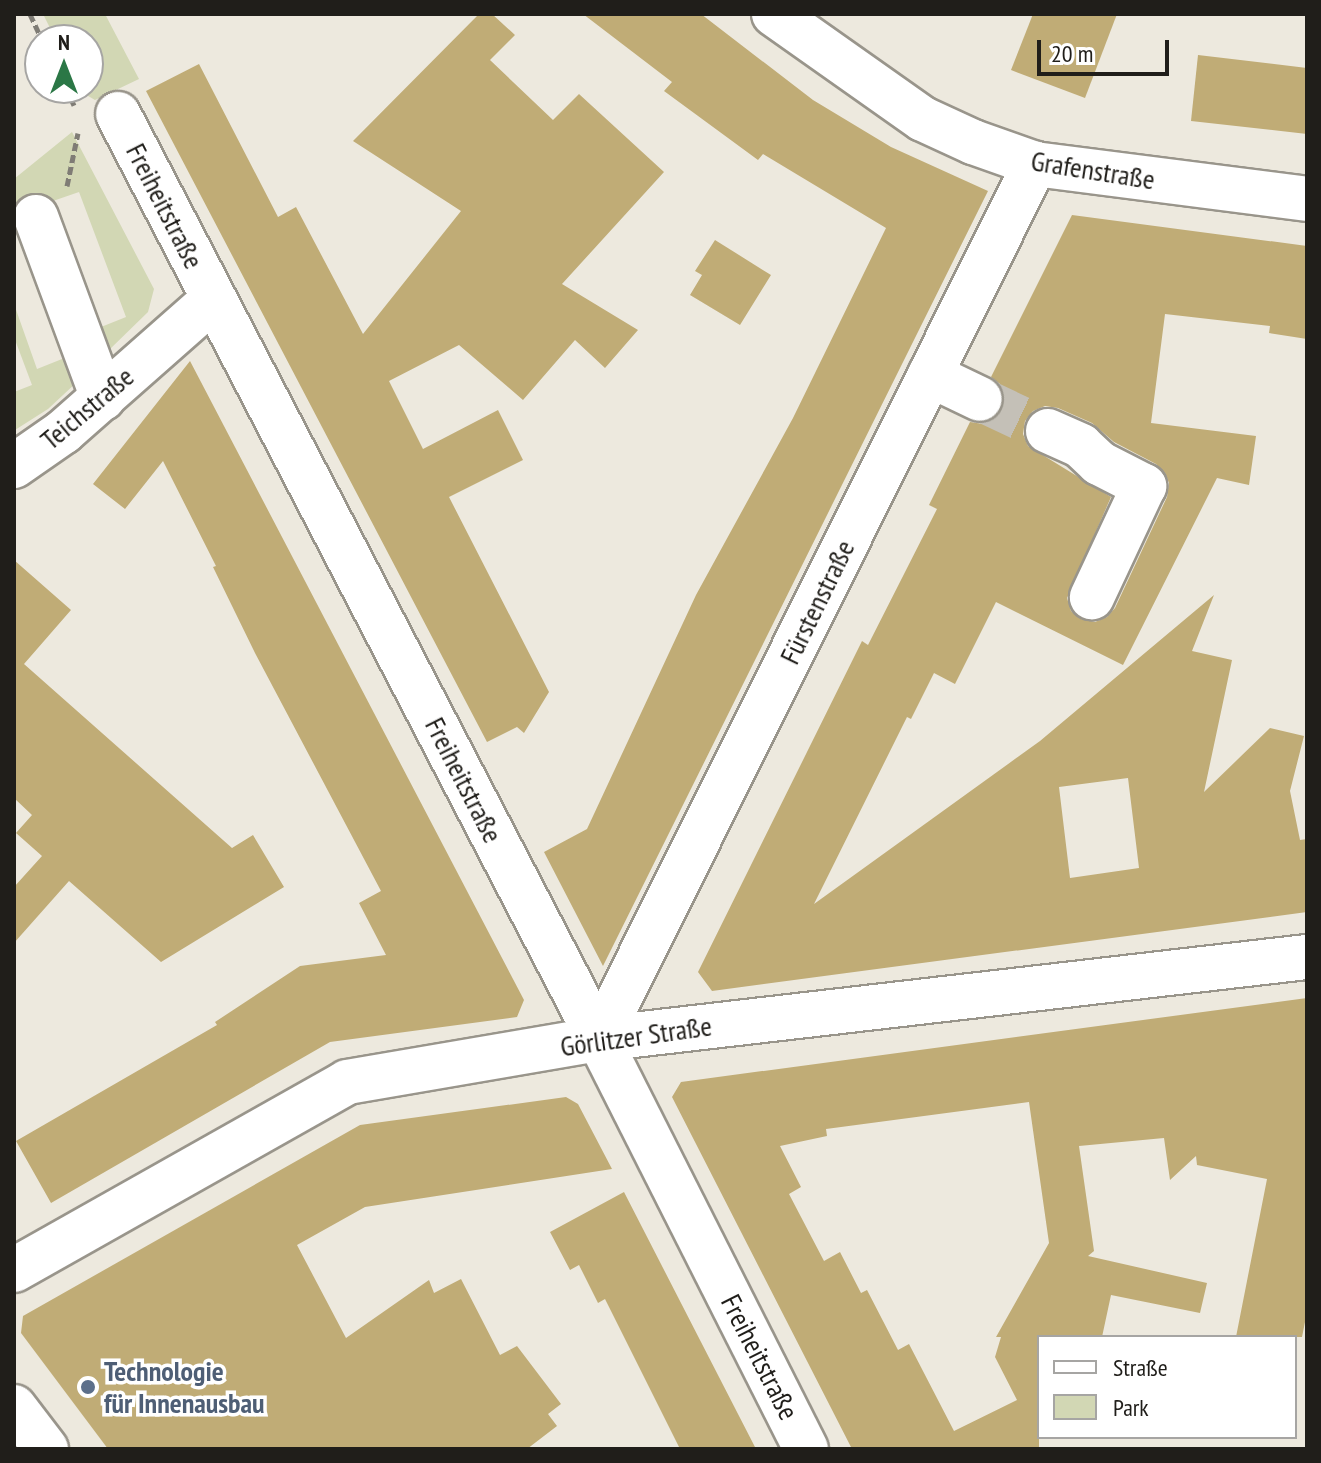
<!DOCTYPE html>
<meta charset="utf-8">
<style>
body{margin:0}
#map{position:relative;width:1321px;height:1463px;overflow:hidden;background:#ede9de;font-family:"PT Sans Narrow",sans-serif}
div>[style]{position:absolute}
.green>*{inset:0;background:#d2d7b4}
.building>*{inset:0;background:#c0ac76}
.minor-tunnel>*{height:44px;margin-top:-22px;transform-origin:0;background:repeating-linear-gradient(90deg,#c4c0b7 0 44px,transparent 0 66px)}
.path>*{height:5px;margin-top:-2.5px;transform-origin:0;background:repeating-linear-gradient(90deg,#7f7c75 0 8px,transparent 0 12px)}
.roads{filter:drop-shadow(2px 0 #99958b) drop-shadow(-2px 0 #99958b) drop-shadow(0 2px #99958b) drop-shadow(0 -2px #99958b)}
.minor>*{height:44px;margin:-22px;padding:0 22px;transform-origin:22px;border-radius:22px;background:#fff}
.dots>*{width:22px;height:22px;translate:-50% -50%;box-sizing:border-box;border:4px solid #fff;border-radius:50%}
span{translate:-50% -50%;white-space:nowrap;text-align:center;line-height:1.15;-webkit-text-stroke:7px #fff;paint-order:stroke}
.street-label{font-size:28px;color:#201e1a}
.service-label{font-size:28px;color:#4e5e75;font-weight:700}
.left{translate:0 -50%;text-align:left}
.frame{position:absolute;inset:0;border:16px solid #201e1a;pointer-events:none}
.legend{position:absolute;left:1037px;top:1335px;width:260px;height:104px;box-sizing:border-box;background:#fff;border:2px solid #a6a5a3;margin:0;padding:10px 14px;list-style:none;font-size:24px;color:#201e1a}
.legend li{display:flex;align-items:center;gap:16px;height:40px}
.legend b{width:40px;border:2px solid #a6a5a3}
.north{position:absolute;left:24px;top:24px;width:80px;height:80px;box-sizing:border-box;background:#fff;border:2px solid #a6a5a3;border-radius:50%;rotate:0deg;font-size:22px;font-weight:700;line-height:32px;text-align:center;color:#201e1a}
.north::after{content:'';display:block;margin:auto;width:28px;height:36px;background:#2b7746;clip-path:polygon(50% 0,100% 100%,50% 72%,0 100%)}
.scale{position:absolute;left:1037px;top:40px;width:132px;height:36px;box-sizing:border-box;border:4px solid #201e1a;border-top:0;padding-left:10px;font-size:24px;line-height:28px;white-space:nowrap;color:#201e1a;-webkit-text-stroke:6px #fff;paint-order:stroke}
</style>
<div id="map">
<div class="green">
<i style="clip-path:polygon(43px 14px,105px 14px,139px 79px,95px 100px,83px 93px,81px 88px,88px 88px,88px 40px,56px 40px)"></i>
<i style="clip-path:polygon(72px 132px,154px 289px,148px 312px,108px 351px,96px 329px,126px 317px,79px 192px,50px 202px,47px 195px,14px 208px,14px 179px)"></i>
<i style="clip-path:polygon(14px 304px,37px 369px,67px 357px,77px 382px,48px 409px,15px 430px,14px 392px,32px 385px,14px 337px)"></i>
</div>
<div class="building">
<i style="clip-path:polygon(479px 14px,492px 14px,515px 35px,490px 60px,553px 120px,579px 94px,664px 172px,562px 284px,638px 330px,605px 368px,575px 340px,523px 400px,459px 345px,389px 381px,423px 449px,498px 410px,523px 460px,449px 497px,549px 692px,524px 733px,517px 727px,487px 742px,146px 91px,199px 64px,278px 217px,296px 207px,363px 334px,461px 211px,353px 141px)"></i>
<i style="clip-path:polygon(583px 14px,701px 14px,813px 100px,891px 147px,988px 191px,603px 966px,544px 852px,587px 829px,696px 595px,793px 418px,886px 228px,763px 154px,758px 160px,664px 91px,672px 82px)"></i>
<i style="clip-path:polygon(1033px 14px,1117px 14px,1085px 98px,1011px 70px)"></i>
<i style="clip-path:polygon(1198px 55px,1307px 68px,1307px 134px,1191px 121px)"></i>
<i style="clip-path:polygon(evenodd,1072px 215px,1307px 246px,1307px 339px,1269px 333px,1270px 326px,1165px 314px,1151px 423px,1256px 436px,1249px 485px,1217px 478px,1123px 665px,996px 602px,955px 684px,934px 673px,911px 719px,907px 717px,814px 904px,1040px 741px,1214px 595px,1192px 651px,1232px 660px,1204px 792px,1270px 728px,1304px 736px,1290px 791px,1300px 840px,1307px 839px,1307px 912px,712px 991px,698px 972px,862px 641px,868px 645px,937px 509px,929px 505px,970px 422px,983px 424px,993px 420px,1002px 410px,1005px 396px,1000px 384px,991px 377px,1072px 215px,1045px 406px,1058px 408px,1092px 423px,1114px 442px,1156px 464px,1165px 473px,1169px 483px,1167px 497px,1115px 608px,1107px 617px,1095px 622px,1081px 619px,1071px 611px,1067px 598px,1111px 497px,1028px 446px,1023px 434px,1025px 421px,1033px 411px,1045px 406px,1072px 215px,1128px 778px,1139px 868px,1070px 878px,1059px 787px,1128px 778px)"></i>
<i style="clip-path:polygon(715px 240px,771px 275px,740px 325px,690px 295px,702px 275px,695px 271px)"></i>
<i style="clip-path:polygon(190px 361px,524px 1000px,517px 1017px,330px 1042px,51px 1203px,16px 1141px,217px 1025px,215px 1022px,300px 966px,386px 955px,359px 903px,381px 891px,255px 653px,213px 567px,216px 566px,163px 461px,125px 509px,93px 484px)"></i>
<i style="clip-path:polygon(14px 560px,71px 610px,24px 664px,232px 848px,253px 835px,284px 887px,161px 962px,69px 881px,14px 943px,14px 887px,42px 856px,16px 833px,32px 815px,14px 798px)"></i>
<i style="clip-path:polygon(evenodd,1307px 998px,1307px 1312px,1302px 1337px,1236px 1337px,1267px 1179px,1197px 1165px,1196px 1156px,1170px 1180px,1164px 1138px,1079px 1146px,1094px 1251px,1088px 1256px,1207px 1283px,1200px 1313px,1111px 1295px,1102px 1337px,1039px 1337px,1039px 1449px,852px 1449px,672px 1097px,681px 1082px,1307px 998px,1029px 1102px,1049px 1243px,996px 1337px,1001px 1337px,995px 1357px,1017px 1400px,954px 1431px,909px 1344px,898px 1350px,867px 1290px,861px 1293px,840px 1252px,824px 1261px,789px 1194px,801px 1187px,780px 1146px,827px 1136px,826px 1129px,1029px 1102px)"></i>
<i style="clip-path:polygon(566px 1097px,578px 1104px,612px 1169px,365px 1207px,297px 1245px,346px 1338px,429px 1280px,434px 1293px,461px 1279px,500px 1355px,517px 1346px,561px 1404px,548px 1414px,557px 1426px,527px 1449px,108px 1449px,21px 1333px,23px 1316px,360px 1125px)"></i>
<i style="clip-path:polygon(624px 1192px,701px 1342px,756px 1449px,680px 1449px,605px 1299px,598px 1303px,579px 1265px,570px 1270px,550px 1232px)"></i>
</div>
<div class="minor-tunnel">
<i style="left:980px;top:399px;width:75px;rotate:25.2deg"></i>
</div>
<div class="path">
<i style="left:30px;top:14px;width:29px;rotate:65deg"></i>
<i style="left:66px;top:88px;width:19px;rotate:65deg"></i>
<i style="left:67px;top:186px;width:54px;rotate:-78.3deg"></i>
</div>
<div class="roads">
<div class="minor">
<i style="left:774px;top:14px;width:182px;rotate:35.2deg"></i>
<i style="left:923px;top:119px;width:55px;rotate:24.7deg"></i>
<i style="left:973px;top:142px;width:66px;rotate:19.5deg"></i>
<i style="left:1035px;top:164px;width:274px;rotate:7.3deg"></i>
<i style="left:118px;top:114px;width:1043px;rotate:62.53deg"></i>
<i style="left:599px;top:1039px;width:459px;rotate:63.2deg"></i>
<i style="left:36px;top:217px;width:193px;rotate:69.7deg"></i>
<i style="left:930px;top:375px;width:55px;rotate:25.6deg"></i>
<i style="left:1048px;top:431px;width:36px;rotate:24deg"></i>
<i style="left:1081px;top:446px;width:25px;rotate:43deg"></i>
<i style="left:1099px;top:463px;width:51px;rotate:27.1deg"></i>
<i style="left:1144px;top:486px;width:123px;rotate:115.1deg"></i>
<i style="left:14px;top:466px;width:60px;rotate:-34.8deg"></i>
<i style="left:63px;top:432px;width:201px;rotate:-41.4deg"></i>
<i style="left:599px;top:1039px;width:978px;rotate:-63.51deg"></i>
<i style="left:14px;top:1270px;width:382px;rotate:-29.4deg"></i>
<i style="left:347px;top:1082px;width:256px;rotate:-9.7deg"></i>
<i style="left:599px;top:1039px;width:713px;rotate:-6.61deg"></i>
<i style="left:14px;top:1407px;width:53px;rotate:52.7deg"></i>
</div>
</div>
<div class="dots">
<i style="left:88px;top:1387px;background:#5c6f8a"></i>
</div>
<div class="street-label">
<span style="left:1093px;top:170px;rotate:9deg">Grafenstraße</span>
<span style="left:165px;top:206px;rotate:63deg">Freiheitstraße</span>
<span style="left:87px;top:408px;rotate:-40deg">Teichstraße</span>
<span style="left:817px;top:602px;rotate:-64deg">Fürstenstraße</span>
<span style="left:464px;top:780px;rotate:63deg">Freiheitstraße</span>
<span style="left:636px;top:1036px;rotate:-8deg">Görlitzer Straße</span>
<span style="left:760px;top:1357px;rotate:63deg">Freiheitstraße</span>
</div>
<div class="service-label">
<span class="left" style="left:104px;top:1387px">Technologie<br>für Innenausbau</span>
</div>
<div class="frame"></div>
<ul class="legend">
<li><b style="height:10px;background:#fff"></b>Straße</li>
<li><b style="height:22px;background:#d2d7b4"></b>Park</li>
</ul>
<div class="north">N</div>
<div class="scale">20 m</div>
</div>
